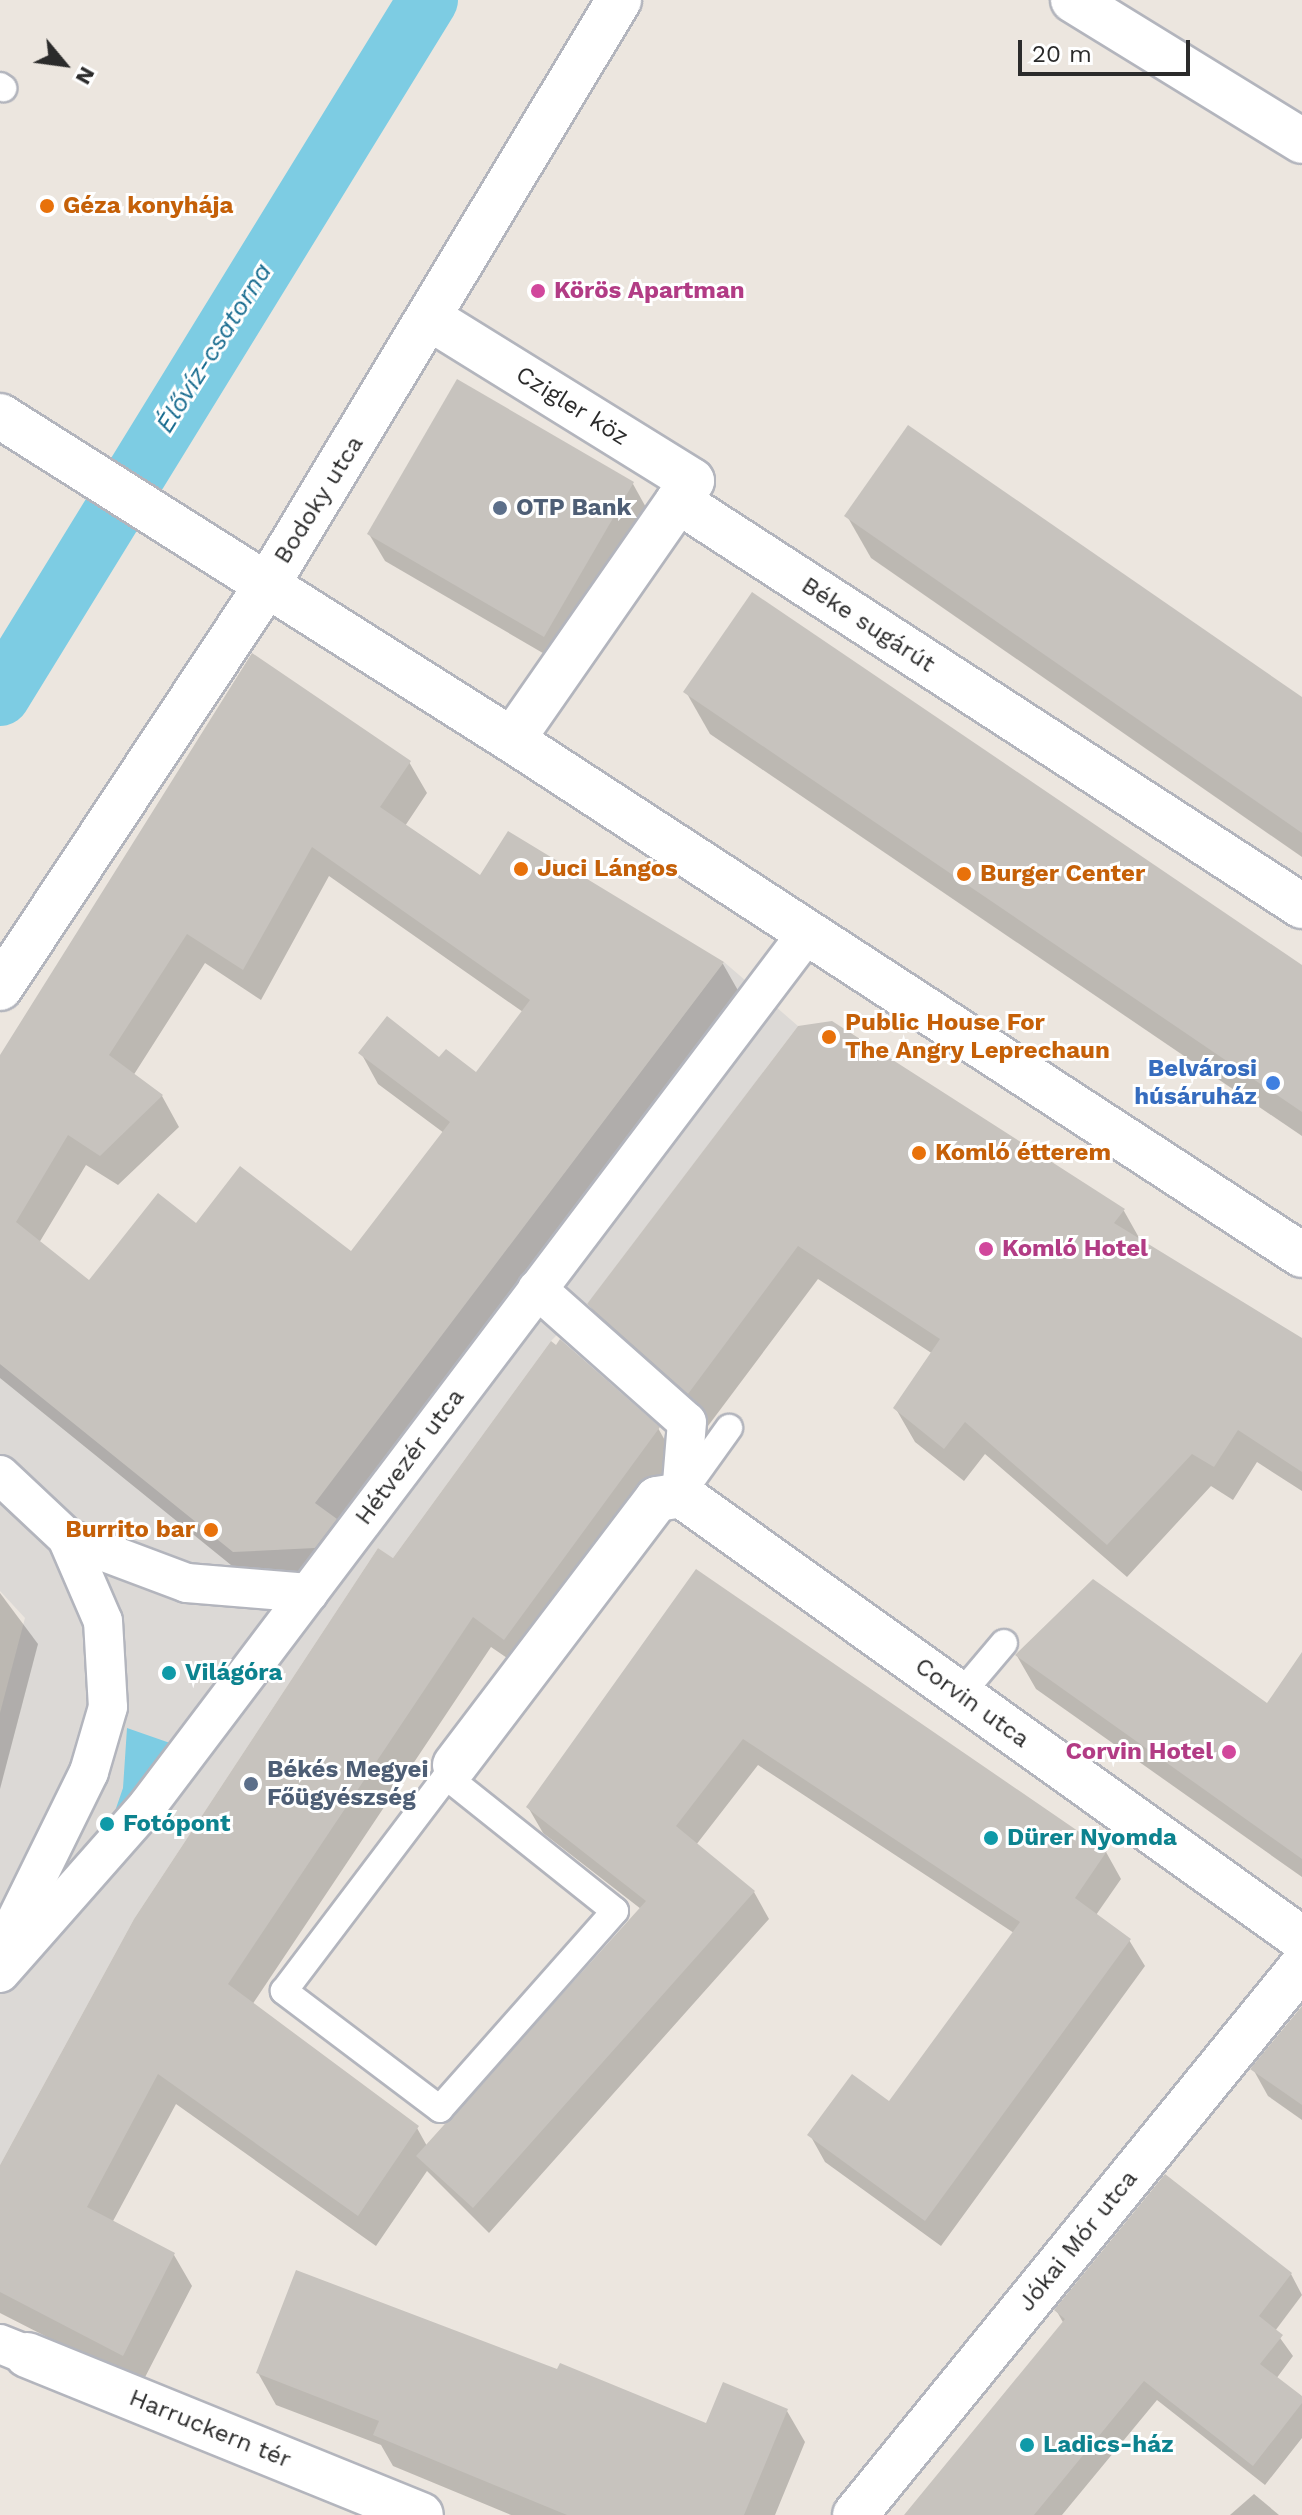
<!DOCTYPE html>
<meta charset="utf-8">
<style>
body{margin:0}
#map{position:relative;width:1302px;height:2515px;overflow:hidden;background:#ece6df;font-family:"Work Sans",sans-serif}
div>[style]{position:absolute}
.plaza>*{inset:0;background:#dcd9d6}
.water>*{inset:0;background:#7dcce3}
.shadow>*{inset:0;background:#0003}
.canal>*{height:60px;margin:-30px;padding:0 30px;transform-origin:30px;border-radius:30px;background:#7dcce3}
.building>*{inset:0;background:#c7c3be}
.roads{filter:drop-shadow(2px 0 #b3b5bd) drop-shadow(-2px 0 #b3b5bd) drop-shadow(0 2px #b3b5bd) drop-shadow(0 -2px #b3b5bd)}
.service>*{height:26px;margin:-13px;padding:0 13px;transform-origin:13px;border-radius:13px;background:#fff}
.pedestrian>*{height:38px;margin:-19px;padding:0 19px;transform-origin:19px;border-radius:19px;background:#fff}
.minor>*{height:44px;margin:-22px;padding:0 22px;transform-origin:22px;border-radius:22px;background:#fff}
.tertiary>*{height:44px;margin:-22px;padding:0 22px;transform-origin:22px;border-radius:22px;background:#fff}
.dots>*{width:22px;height:22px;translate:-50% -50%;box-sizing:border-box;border:4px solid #fff;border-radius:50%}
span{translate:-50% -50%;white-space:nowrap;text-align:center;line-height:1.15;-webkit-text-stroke:6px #fff;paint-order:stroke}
.food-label{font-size:24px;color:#c56008;font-weight:700}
.left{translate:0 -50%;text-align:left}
.right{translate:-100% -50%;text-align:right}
.hotel-label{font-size:24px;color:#b23c85;font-weight:700}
.street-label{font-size:24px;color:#2b2b2b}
.service-label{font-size:24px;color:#4e5e75;font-weight:700}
.shop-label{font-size:24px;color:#366cbe;font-weight:700}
.culture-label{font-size:24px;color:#0d838f;font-weight:700}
.water-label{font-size:26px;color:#1b6d90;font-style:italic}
.north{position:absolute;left:24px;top:24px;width:80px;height:80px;-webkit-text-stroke:6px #fff;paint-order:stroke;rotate:119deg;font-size:22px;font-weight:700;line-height:32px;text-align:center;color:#2b2b2b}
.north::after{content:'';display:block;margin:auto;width:28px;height:36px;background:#2b2b2b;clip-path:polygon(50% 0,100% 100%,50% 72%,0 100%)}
.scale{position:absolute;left:1018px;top:40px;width:172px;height:36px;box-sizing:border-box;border:4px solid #2b2b2b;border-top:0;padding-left:10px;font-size:24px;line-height:28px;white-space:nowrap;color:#2b2b2b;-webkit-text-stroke:6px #fff;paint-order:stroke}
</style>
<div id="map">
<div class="plaza">
<i style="clip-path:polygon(724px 962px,798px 1026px,589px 1302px,551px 1341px,393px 1558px,378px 1548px,134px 1919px,0 2165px,0 1713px,25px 1618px,0 1591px,0 1364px,278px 1550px)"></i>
</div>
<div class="water">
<i style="clip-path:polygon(127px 1728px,170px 1743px,123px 1818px,114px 1814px,123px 1788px)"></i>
</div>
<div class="shadow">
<i style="clip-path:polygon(633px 484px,648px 511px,560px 663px,385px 561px,369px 534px)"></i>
<i style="clip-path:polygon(847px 516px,1302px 700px,1302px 857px,871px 558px)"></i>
<i style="clip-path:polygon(686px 692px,1302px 968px,1302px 1136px,710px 734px)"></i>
<i style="clip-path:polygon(evenodd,409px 762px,427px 793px,405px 826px,481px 878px,508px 834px,723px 964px,740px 994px,332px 1578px,252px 1582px,0 1378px,0 1059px,409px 762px,329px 876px,523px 1012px,477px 1074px,440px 1060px,361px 1053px,378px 1084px,444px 1133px,352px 1254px,197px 1226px,89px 1283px,39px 1243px,86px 1165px,118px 1185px,179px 1127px,162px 1096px,133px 1076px,205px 963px,261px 1000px,329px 876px)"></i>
<i style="clip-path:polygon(832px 1023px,1124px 1211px,1142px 1243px,1302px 1342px,1302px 1491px,1257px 1462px,1233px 1500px,1211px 1486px,1127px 1577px,985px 1454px,964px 1481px,915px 1442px,896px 1409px,933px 1354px,818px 1279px,708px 1426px,609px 1338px,589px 1304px)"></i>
<i style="clip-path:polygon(658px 1428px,676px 1460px,523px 1669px,491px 1647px,252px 2005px,417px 2128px,427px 2146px,641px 1909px,543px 1833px,528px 1807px,697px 1571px,1106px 1852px,1121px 1879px,1096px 1915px,1129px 1940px,1145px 1966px,941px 2246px,825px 2162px,810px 2135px,889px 2104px,1014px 1933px,758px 1765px,696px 1845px,754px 1892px,769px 1919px,489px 2233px,427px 2171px,376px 2246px,176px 2104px,112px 2223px,174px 2255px,192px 2286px,141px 2385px,0 2313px,0 2173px,393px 1561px)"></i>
<i style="clip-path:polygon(0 1593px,38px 1644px,0 1789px)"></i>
<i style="clip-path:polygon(1302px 1655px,1302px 1877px,1036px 1689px,1017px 1656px,1268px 1705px)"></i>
<i style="clip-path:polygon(1302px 2009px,1302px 2120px,1268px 2096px,1253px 2069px)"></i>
<i style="clip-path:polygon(1291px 2274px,1302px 2295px,1275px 2331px,1293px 2356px,1276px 2379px,1302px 2399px,1302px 2438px,1265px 2485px,1157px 2400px,1062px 2515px,906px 2515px,1064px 2324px,1056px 2310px)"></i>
<i style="clip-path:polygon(258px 2373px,707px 2426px,787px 2411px,805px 2442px,775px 2515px,511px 2515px,393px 2466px,381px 2445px,276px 2405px)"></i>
<i style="clip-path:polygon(1254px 2494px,1279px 2515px,1230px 2515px)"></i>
</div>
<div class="canal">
<i style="left:0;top:696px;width:817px;rotate:-58.41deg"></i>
</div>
<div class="building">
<i style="clip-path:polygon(457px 379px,634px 482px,544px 637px,367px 534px)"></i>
<i style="clip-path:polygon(908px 425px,1302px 697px,1302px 833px,844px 516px)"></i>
<i style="clip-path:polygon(752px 592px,1302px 965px,1302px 1112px,683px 692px)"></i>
<i style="clip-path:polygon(evenodd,252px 653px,411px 761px,380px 807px,480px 875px,508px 831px,724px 962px,315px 1503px,337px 1519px,315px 1548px,233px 1552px,0 1364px,0 1055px,252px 653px,312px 847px,530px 1000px,476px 1072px,446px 1049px,439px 1057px,387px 1016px,358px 1053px,450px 1122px,351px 1251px,240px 1166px,196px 1223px,158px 1193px,89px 1280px,16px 1222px,68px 1135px,100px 1156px,163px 1095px,109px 1055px,187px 934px,243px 970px,312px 847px)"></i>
<i style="clip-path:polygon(832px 1021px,1125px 1209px,1114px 1223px,1302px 1338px,1302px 1472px,1238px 1430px,1214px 1467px,1192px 1454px,1107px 1545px,965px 1422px,944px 1449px,893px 1408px,940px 1339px,798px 1246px,688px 1394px,587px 1304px,798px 1026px)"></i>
<i style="clip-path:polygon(560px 1339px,660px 1427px,504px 1640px,473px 1617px,228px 1984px,419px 2126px,358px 2216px,158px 2074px,87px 2207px,175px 2253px,123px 2356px,0 2292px,0 2165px,134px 1919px,378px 1548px,393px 1558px,551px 1341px,556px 1345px)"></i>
<i style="clip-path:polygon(696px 1569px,1107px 1851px,1075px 1898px,1131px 1939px,925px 2221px,807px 2135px,852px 2074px,889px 2101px,1020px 1922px,743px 1739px,676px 1826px,755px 1891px,473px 2208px,416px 2156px,646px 1901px,526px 1807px)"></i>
<i style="clip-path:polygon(1093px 1579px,1267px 1703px,1302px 1652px,1302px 1859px,1015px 1655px)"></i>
<i style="clip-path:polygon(1302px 2006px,1302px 2105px,1250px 2069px)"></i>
<i style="clip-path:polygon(1165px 2174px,1292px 2273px,1259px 2316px,1283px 2335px,1260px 2364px,1302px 2396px,1302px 2403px,1253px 2466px,1144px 2381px,1034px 2515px,904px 2515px,1065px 2319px,1054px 2310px)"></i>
<i style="clip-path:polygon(296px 2270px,557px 2369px,560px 2363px,706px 2423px,723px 2382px,788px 2409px,744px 2515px,567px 2515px,373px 2435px,379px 2421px,256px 2373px)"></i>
</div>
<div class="roads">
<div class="service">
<i style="left:0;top:86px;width:4px;rotate:34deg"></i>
<i style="left:683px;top:1492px;width:79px;rotate:-54.3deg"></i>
<i style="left:960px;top:1695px;width:68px;rotate:-49.8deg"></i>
<i style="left:446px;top:1776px;width:216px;rotate:38.6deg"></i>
<i style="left:615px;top:1911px;width:264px;rotate:131.5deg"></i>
<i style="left:440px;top:2109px;width:196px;rotate:-142.9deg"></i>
<i style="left:284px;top:1991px;width:283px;rotate:-52.9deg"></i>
</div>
<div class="pedestrian">
<i style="left:537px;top:1289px;width:200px;rotate:41.6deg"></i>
<i style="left:687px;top:1422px;width:73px;rotate:94.7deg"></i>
<i style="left:0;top:1475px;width:92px;rotate:43.2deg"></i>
<i style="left:67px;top:1538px;width:90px;rotate:66.6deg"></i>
<i style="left:103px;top:1621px;width:86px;rotate:86.7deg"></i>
<i style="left:108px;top:1707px;width:68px;rotate:106.3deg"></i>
<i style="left:89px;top:1772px;width:199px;rotate:116.2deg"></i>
<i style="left:67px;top:1538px;width:128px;rotate:20.6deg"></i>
<i style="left:187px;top:1583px;width:122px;rotate:4.7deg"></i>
<i style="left:0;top:1973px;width:224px;rotate:-48.6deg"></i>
<i style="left:148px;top:1805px;width:1094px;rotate:-52.91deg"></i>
<i style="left:0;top:2344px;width:29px;rotate:22deg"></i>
</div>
<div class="minor">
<i style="left:1073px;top:0;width:269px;rotate:31.6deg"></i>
<i style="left:431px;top:319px;width:307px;rotate:31.8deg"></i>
<i style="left:692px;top:481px;width:24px;rotate:125deg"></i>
<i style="left:512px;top:740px;width:291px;rotate:-55.2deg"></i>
<i style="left:678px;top:501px;width:744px;rotate:32.99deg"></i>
<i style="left:0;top:988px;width:483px;rotate:-56.5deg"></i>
<i style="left:267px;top:585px;width:683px;rotate:-58.96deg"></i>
<i style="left:455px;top:1765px;width:334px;rotate:-52.8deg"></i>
<i style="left:657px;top:1499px;width:24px;rotate:-9deg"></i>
<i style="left:681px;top:1495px;width:763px;rotate:35.56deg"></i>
<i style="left:27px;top:2355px;width:425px;rotate:22.1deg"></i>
<i style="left:855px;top:2515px;width:708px;rotate:-50.85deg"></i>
</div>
<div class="tertiary">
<i style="left:0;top:416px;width:606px;rotate:32.33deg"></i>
<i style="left:512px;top:740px;width:943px;rotate:33.1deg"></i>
</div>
</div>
<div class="dots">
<i style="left:47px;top:206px;background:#e8710a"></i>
<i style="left:538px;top:291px;background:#d1479c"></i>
<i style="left:500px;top:508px;background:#5c6f8a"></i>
<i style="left:521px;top:869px;background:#e8710a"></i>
<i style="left:964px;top:874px;background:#e8710a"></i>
<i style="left:829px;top:1037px;background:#e8710a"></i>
<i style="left:1273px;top:1083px;background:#3f7fe0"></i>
<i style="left:919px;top:1153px;background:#e8710a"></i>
<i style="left:986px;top:1249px;background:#d1479c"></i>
<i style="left:211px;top:1530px;background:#e8710a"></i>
<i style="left:169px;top:1673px;background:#0f9aa8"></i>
<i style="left:1229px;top:1752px;background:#d1479c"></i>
<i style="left:251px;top:1784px;background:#5c6f8a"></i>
<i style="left:107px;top:1824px;background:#0f9aa8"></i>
<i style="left:991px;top:1838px;background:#0f9aa8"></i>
<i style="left:1027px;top:2445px;background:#0f9aa8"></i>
</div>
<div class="food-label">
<span class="left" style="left:63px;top:206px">Géza konyhája</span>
<span class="left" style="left:537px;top:869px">Juci Lángos</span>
<span class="left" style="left:980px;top:874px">Burger Center</span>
<span class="left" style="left:845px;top:1037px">Public House For<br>The Angry Leprechaun</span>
<span class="left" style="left:935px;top:1153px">Komló étterem</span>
<span class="right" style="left:195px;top:1530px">Burrito bar</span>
</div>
<div class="hotel-label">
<span class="left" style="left:554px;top:291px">Körös Apartman</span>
<span class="left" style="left:1002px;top:1249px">Komló Hotel</span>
<span class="right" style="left:1213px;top:1752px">Corvin Hotel</span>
</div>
<div class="street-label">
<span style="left:572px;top:406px;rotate:32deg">Czigler köz</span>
<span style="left:319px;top:500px;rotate:-58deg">Bodoky utca</span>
<span style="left:868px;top:625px;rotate:33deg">Béke sugárút</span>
<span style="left:410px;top:1457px;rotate:-53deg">Hétvezér utca</span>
<span style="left:972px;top:1703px;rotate:36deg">Corvin utca</span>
<span style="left:1078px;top:2241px;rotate:-51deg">Jókai Mór utca</span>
<span style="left:210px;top:2429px;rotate:22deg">Harruckern tér</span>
</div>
<div class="service-label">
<span class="left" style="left:516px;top:508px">OTP Bank</span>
<span class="left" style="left:267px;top:1784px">Békés Megyei<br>Főügyészség</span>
</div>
<div class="shop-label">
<span class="right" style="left:1257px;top:1083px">Belvárosi<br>húsáruház</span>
</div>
<div class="culture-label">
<span class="left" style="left:185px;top:1673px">Világóra</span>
<span class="left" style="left:123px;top:1824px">Fotópont</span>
<span class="left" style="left:1007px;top:1838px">Dürer Nyomda</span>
<span class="left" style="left:1043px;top:2445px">Ladics-ház</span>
</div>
<div class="water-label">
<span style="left:214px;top:348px;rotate:-58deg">Élővíz-csatorna</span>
</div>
<div class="north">N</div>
<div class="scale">20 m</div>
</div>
